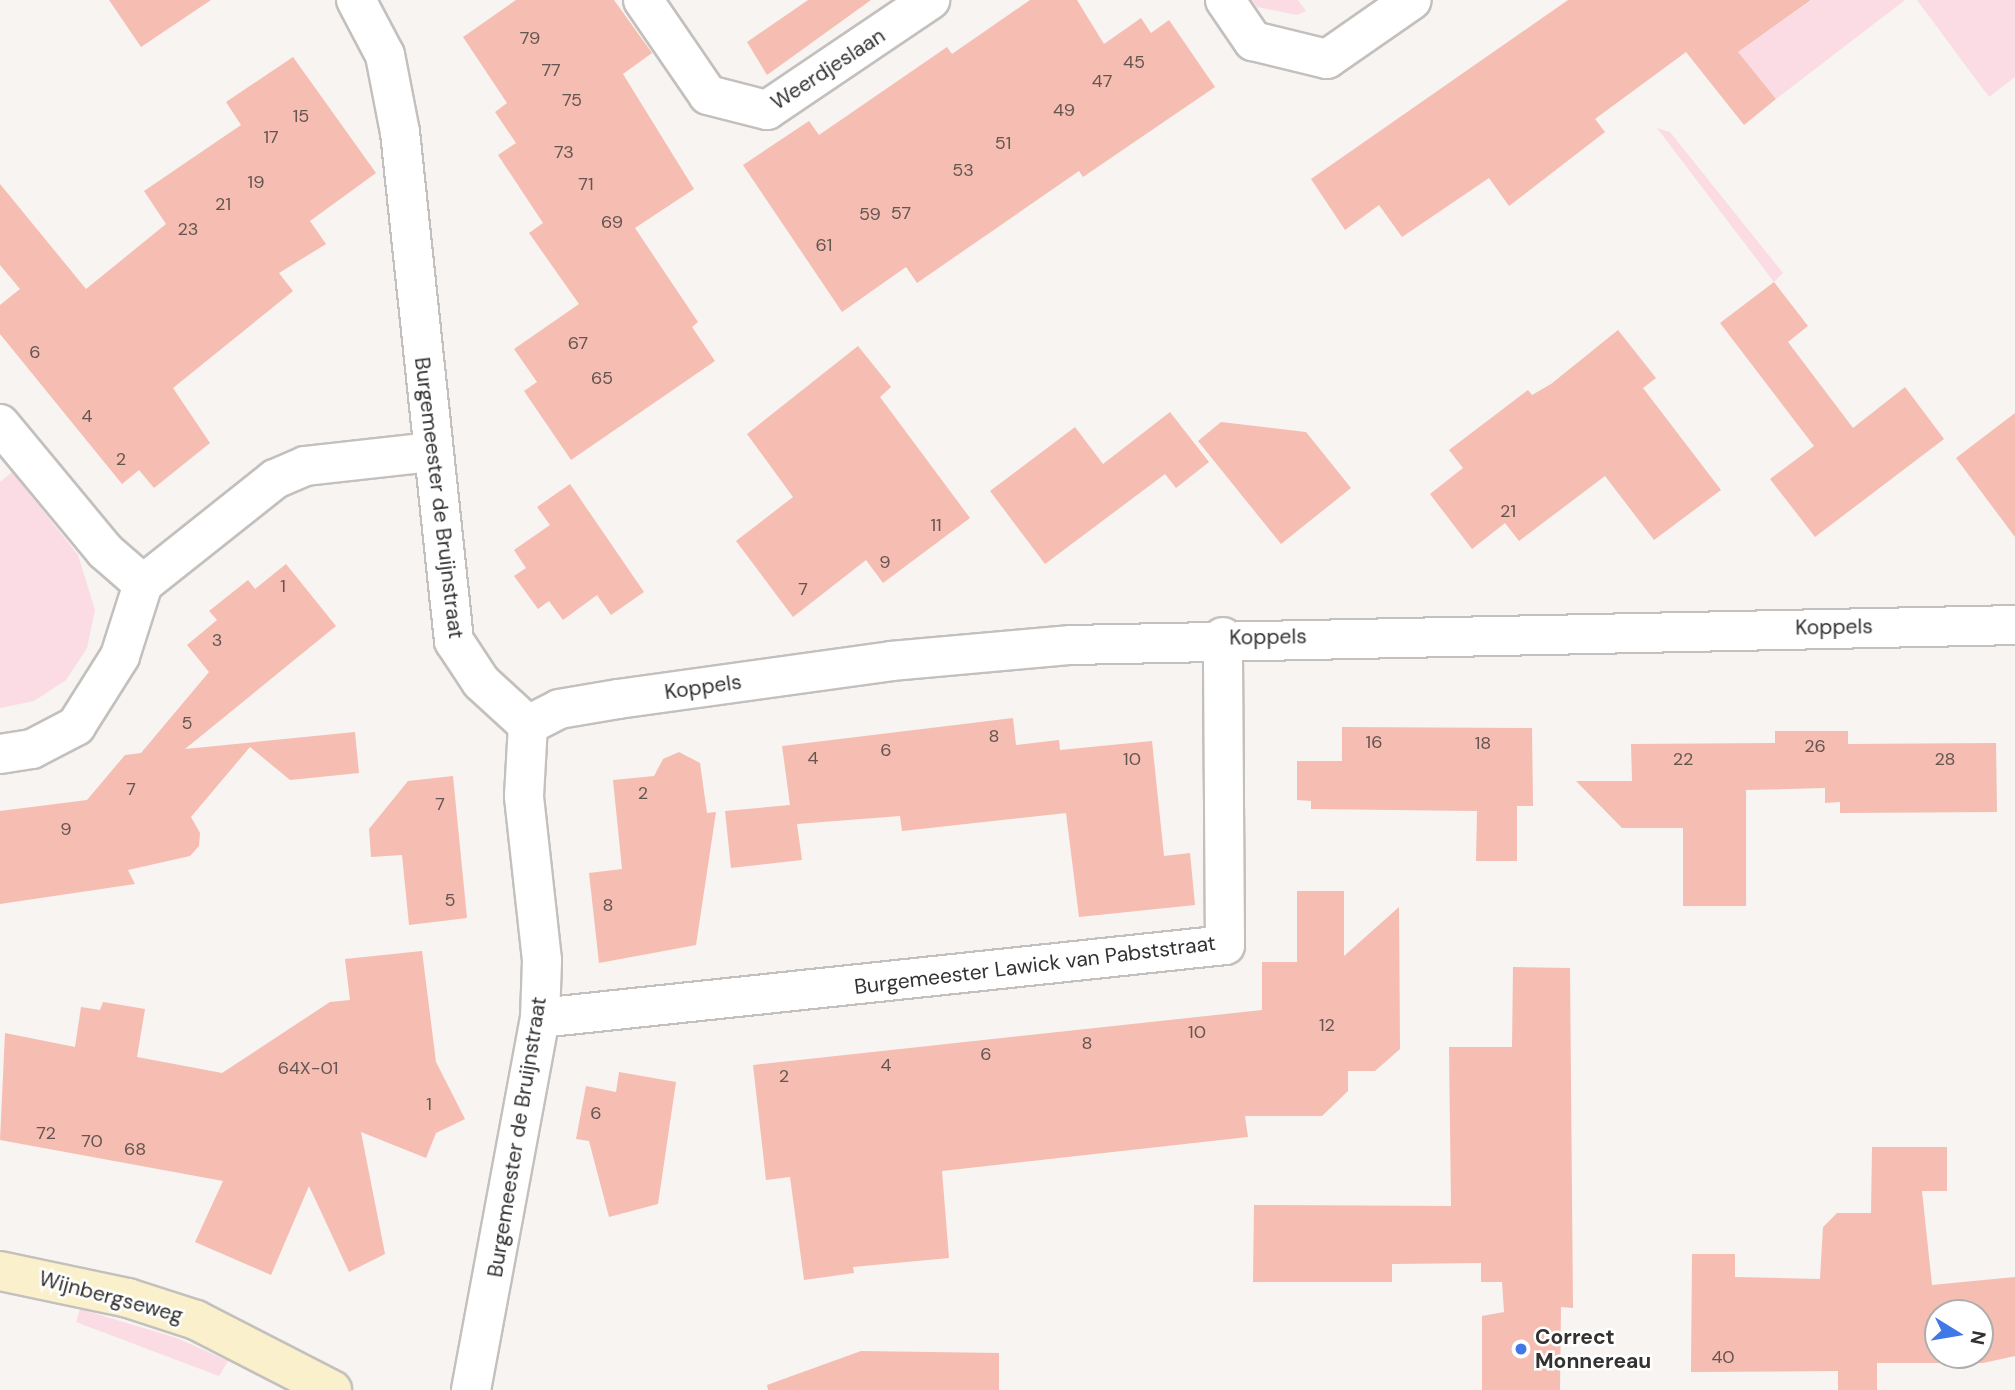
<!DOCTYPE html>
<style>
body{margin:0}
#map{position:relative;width:2015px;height:1390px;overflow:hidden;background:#f7f4f1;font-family:"DM Sans",sans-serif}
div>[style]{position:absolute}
.green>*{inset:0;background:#fbdbe4}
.building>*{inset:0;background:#f6bdb2}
.roads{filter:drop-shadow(2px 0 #c3c0bd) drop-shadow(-2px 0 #c3c0bd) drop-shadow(0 2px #c3c0bd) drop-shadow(0 -2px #c3c0bd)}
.street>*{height:38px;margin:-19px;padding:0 19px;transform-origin:19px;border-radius:19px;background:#fff}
.secondary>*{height:38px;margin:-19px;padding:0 19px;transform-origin:19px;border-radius:19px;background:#faf1cc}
.dots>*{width:19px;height:19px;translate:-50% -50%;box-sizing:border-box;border:4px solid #fff;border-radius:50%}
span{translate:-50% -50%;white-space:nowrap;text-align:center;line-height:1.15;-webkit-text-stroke:5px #fff;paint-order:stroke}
.number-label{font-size:18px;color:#645551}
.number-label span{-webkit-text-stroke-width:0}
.street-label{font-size:21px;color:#333231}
.poi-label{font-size:21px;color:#333231;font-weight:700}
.left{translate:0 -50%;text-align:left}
.north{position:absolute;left:1924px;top:1299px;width:70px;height:70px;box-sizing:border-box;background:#fff;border:2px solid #adadad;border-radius:50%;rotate:101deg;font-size:19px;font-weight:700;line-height:28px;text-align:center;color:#333231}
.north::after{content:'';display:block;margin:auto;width:24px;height:32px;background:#4078e8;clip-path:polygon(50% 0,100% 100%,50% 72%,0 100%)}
</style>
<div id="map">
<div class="green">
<i style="clip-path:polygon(1252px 0,1298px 0,1306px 11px,1297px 15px,1257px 7px)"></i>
<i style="clip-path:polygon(1812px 0,1905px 0,1776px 99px,1746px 63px,1711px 71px)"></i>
<i style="clip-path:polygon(1917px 0,2015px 0,2015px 77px,1989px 97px)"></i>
<i style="clip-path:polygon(1657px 128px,1670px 132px,1783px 273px,1774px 282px)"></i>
<i style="clip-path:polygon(12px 472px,78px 555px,95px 610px,87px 648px,66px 680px,34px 701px,0 708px,0 482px)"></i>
<i style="clip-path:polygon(80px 1309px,177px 1338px,228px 1361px,219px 1376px,76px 1322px)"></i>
</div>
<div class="building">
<i style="clip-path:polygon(109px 0,211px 0,141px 47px)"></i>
<i style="clip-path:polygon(516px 0,614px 0,652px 53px,623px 74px,694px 189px,635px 228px,698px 322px,692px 327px,715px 361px,571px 460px,524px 391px,537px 382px,514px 349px,579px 304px,529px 233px,543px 223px,498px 155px,516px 143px,495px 112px,507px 103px,463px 37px)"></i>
<i style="clip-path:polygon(808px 0,871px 0,767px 75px,747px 42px)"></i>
<i style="clip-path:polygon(1030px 0,1077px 0,1104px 44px,1141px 18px,1151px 33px,1169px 20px,1215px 87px,1083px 177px,1079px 171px,917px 283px,906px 267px,842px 312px,743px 165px,809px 121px,819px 135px,947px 47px,952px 54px)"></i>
<i style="clip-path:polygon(1568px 0,1811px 0,1738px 52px,1776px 99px,1744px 125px,1686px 52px,1595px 119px,1605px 132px,1509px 206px,1489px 178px,1402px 237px,1379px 205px,1345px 230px,1311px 179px)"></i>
<i style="clip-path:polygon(293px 57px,376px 173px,310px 221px,326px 244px,279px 273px,293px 291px,173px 388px,210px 443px,154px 488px,139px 470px,122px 484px,0 334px,0 305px,20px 289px,0 265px,0 184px,86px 289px,166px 224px,144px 191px,241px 125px,226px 102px)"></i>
<i style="clip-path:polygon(1774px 282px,1808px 326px,1788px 342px,1853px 428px,1905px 387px,1944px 439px,1815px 537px,1770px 479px,1814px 446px,1720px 323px)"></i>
<i style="clip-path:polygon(1618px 330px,1656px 378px,1643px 388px,1721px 490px,1654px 540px,1605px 476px,1519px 541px,1505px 523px,1472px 549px,1430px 494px,1463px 468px,1449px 450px,1528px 390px,1532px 395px,1551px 384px)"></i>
<i style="clip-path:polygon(858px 346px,891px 387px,880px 397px,970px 518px,883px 583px,866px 560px,793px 617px,736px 541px,793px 497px,747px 434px)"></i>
<i style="clip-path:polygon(1170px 412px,1209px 462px,1176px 488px,1165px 474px,1045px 564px,990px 491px,1075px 427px,1103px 464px)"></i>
<i style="clip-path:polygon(2015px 413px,2015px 537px,1956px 458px)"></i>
<i style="clip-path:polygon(1221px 422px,1306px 432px,1351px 488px,1281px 544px,1198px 441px)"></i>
<i style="clip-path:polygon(570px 484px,644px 592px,611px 615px,597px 595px,563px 620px,549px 601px,538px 609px,514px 576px,526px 568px,514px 550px,550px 525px,537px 507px)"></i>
<i style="clip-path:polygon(286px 564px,336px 626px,185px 749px,355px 732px,359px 773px,290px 780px,250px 747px,191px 817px,200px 833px,199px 846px,190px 856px,128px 870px,135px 884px,0 904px,0 811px,87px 800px,125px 755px,141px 753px,209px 672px,187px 645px,217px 620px,209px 611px,248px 580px,255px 589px)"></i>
<i style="clip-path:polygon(1013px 718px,1016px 745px,1059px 740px,1060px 750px,1152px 741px,1164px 856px,1190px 853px,1195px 905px,1079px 917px,1066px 813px,902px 831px,900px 816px,797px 824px,802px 860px,731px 868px,725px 811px,790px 805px,782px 746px)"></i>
<i style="clip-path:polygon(1342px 727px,1532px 728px,1533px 806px,1517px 806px,1517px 861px,1476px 861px,1477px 811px,1311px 809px,1311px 801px,1297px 800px,1297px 761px,1342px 761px)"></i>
<i style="clip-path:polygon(1775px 731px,1848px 731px,1848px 744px,1996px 743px,1997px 812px,1840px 813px,1840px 802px,1825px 803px,1825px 788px,1746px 790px,1746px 906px,1683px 906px,1683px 828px,1622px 828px,1576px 781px,1632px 781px,1631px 744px,1775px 743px)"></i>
<i style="clip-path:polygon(679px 752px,700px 763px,707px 813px,716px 812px,696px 945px,599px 963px,589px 873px,622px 869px,613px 780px,654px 776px,663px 759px)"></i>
<i style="clip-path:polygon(453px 776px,467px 918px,409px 925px,402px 855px,371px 857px,369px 829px,408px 781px)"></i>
<i style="clip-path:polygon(1297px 891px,1344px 891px,1344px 956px,1399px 907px,1400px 1049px,1375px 1071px,1348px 1071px,1348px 1091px,1322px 1116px,1245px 1116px,1248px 1137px,942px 1171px,949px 1258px,853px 1267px,854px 1273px,804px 1280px,790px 1177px,766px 1180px,753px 1065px,1262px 1010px,1262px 962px,1297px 962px)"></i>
<i style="clip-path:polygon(422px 951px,436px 1062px,465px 1119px,436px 1133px,426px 1158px,361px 1132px,385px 1254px,349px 1272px,309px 1186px,271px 1275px,195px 1242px,223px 1181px,0 1140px,5px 1033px,75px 1047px,81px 1007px,100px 1010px,103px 1002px,145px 1009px,137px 1057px,222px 1073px,330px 1002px,350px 1000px,345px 959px)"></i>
<i style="clip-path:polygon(1513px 967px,1570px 968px,1573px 1308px,1561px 1307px,1560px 1390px,1482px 1390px,1482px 1316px,1504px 1312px,1502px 1282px,1481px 1282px,1481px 1263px,1392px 1264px,1392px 1282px,1253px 1282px,1254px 1205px,1451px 1206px,1449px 1047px,1512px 1047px)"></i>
<i style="clip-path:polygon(619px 1072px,676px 1082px,658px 1204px,609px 1217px,589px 1141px,576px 1139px,586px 1086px,616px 1092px)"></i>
<i style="clip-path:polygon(evenodd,1872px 1147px,1947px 1147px,1947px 1191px,1922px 1191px,1932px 1285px,2015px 1277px,2015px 1356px,1983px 1363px,1877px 1363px,1877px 1390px,1838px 1390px,1838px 1371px,1691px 1372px,1692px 1254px,1735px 1254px,1735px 1277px,1820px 1279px,1823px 1227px,1837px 1213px,1871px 1213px,1872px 1147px,1938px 1313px,1980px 1313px,1980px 1355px,1938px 1355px,1938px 1313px)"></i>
<i style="clip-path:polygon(861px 1351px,999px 1353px,999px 1390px,768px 1390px,767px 1385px)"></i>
</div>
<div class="roads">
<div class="street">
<i style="left:356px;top:0;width:62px;rotate:62.2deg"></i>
<i style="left:385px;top:55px;width:78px;rotate:79deg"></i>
<i style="left:400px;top:132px;width:512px;rotate:83.94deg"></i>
<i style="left:454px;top:641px;width:49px;rotate:56.6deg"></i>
<i style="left:481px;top:682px;width:64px;rotate:42.5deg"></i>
<i style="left:643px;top:0;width:115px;rotate:55.6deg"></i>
<i style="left:708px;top:95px;width:61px;rotate:14.3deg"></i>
<i style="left:767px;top:110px;width:197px;rotate:-34deg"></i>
<i style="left:1225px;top:0;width:50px;rotate:55.7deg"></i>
<i style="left:1253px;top:41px;width:76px;rotate:13.7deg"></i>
<i style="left:1327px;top:59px;width:103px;rotate:-34.8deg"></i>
<i style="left:0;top:424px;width:165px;rotate:50.4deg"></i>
<i style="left:105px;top:551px;width:50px;rotate:41deg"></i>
<i style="left:528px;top:725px;width:35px;rotate:-27deg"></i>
<i style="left:559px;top:709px;width:60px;rotate:-9.6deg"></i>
<i style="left:618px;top:699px;width:276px;rotate:-7.9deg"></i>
<i style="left:891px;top:661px;width:181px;rotate:-5.1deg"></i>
<i style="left:1071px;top:645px;width:944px;rotate:-1.21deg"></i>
<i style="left:0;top:754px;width:32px;rotate:-9deg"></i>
<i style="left:32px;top:749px;width:50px;rotate:-27.6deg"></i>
<i style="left:76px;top:726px;width:83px;rotate:-57.8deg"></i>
<i style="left:120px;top:656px;width:76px;rotate:-72.3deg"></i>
<i style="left:143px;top:584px;width:169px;rotate:-38.5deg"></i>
<i style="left:275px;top:479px;width:33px;rotate:-23deg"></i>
<i style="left:305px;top:466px;width:127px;rotate:-6.3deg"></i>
<i style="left:540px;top:1018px;width:689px;rotate:-6.08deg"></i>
<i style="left:1225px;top:945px;width:308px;rotate:-90.4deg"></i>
<i style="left:471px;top:1390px;width:378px;rotate:-79.5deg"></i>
<i style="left:540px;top:1018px;width:58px;rotate:-88deg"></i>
<i style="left:542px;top:960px;width:165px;rotate:-96.3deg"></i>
<i style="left:524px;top:796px;width:71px;rotate:-86.8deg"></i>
</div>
<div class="secondary">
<i style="left:0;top:1271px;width:131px;rotate:11.9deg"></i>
<i style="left:128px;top:1298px;width:71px;rotate:17.9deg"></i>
<i style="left:196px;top:1320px;width:153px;rotate:27.2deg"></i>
</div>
</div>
<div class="dots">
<i style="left:1521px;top:1349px;background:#4078e8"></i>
</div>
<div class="number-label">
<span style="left:530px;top:38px">79</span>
<span style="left:1134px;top:62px">45</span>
<span style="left:551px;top:70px">77</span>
<span style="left:1102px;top:81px">47</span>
<span style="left:572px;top:100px">75</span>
<span style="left:1064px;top:110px">49</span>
<span style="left:301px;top:116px">15</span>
<span style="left:271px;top:137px">17</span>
<span style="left:1003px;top:143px">51</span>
<span style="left:564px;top:152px">73</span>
<span style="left:963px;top:170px">53</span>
<span style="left:256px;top:182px">19</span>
<span style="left:586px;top:184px">71</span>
<span style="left:223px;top:204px">21</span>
<span style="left:901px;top:213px">57</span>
<span style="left:870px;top:214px">59</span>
<span style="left:612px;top:222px">69</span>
<span style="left:188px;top:229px">23</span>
<span style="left:824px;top:245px">61</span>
<span style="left:578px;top:343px">67</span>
<span style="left:35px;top:352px">6</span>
<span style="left:602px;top:378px">65</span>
<span style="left:87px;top:416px">4</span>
<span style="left:121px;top:459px">2</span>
<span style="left:1508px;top:511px">21</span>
<span style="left:936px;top:525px">11</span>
<span style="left:885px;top:562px">9</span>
<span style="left:283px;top:586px">1</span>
<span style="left:803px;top:589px">7</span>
<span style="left:217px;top:640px">3</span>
<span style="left:187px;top:723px">5</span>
<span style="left:994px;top:736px">8</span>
<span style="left:1374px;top:742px">16</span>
<span style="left:1483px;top:743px">18</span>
<span style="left:1815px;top:746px">26</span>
<span style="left:886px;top:750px">6</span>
<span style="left:813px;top:758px">4</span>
<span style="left:1132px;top:759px">10</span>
<span style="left:1683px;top:759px">22</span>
<span style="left:1945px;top:759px">28</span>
<span style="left:131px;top:789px">7</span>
<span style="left:643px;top:793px">2</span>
<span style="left:440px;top:804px">7</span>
<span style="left:66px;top:829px">9</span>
<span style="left:450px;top:900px">5</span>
<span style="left:608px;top:905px">8</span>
<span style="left:1327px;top:1025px">12</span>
<span style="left:1197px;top:1032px">10</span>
<span style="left:1087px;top:1043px">8</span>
<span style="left:986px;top:1054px">6</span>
<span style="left:886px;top:1065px">4</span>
<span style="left:308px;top:1068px">64X-01</span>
<span style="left:784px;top:1076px">2</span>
<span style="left:429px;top:1104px">1</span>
<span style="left:596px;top:1113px">6</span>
<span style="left:46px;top:1133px">72</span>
<span style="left:92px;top:1141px">70</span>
<span style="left:135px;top:1149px">68</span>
<span style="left:1723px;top:1357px">40</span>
</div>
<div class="street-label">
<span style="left:828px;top:69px;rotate:-33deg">Weerdjeslaan</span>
<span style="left:439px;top:498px;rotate:83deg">Burgemeester de Bruijnstraat</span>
<span style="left:1834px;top:627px;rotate:-1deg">Koppels</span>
<span style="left:1268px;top:637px;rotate:-1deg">Koppels</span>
<span style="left:703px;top:687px;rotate:-8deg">Koppels</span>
<span style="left:1035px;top:965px;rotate:-7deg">Burgemeester Lawick van Pabststraat</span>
<span style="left:517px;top:1137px;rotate:-81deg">Burgemeester de Bruijnstraat</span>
<span style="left:111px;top:1297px;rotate:15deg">Wijnbergseweg</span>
</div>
<div class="poi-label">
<span class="left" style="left:1535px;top:1349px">Correct<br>Monnereau</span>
</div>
<div class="north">N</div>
</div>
